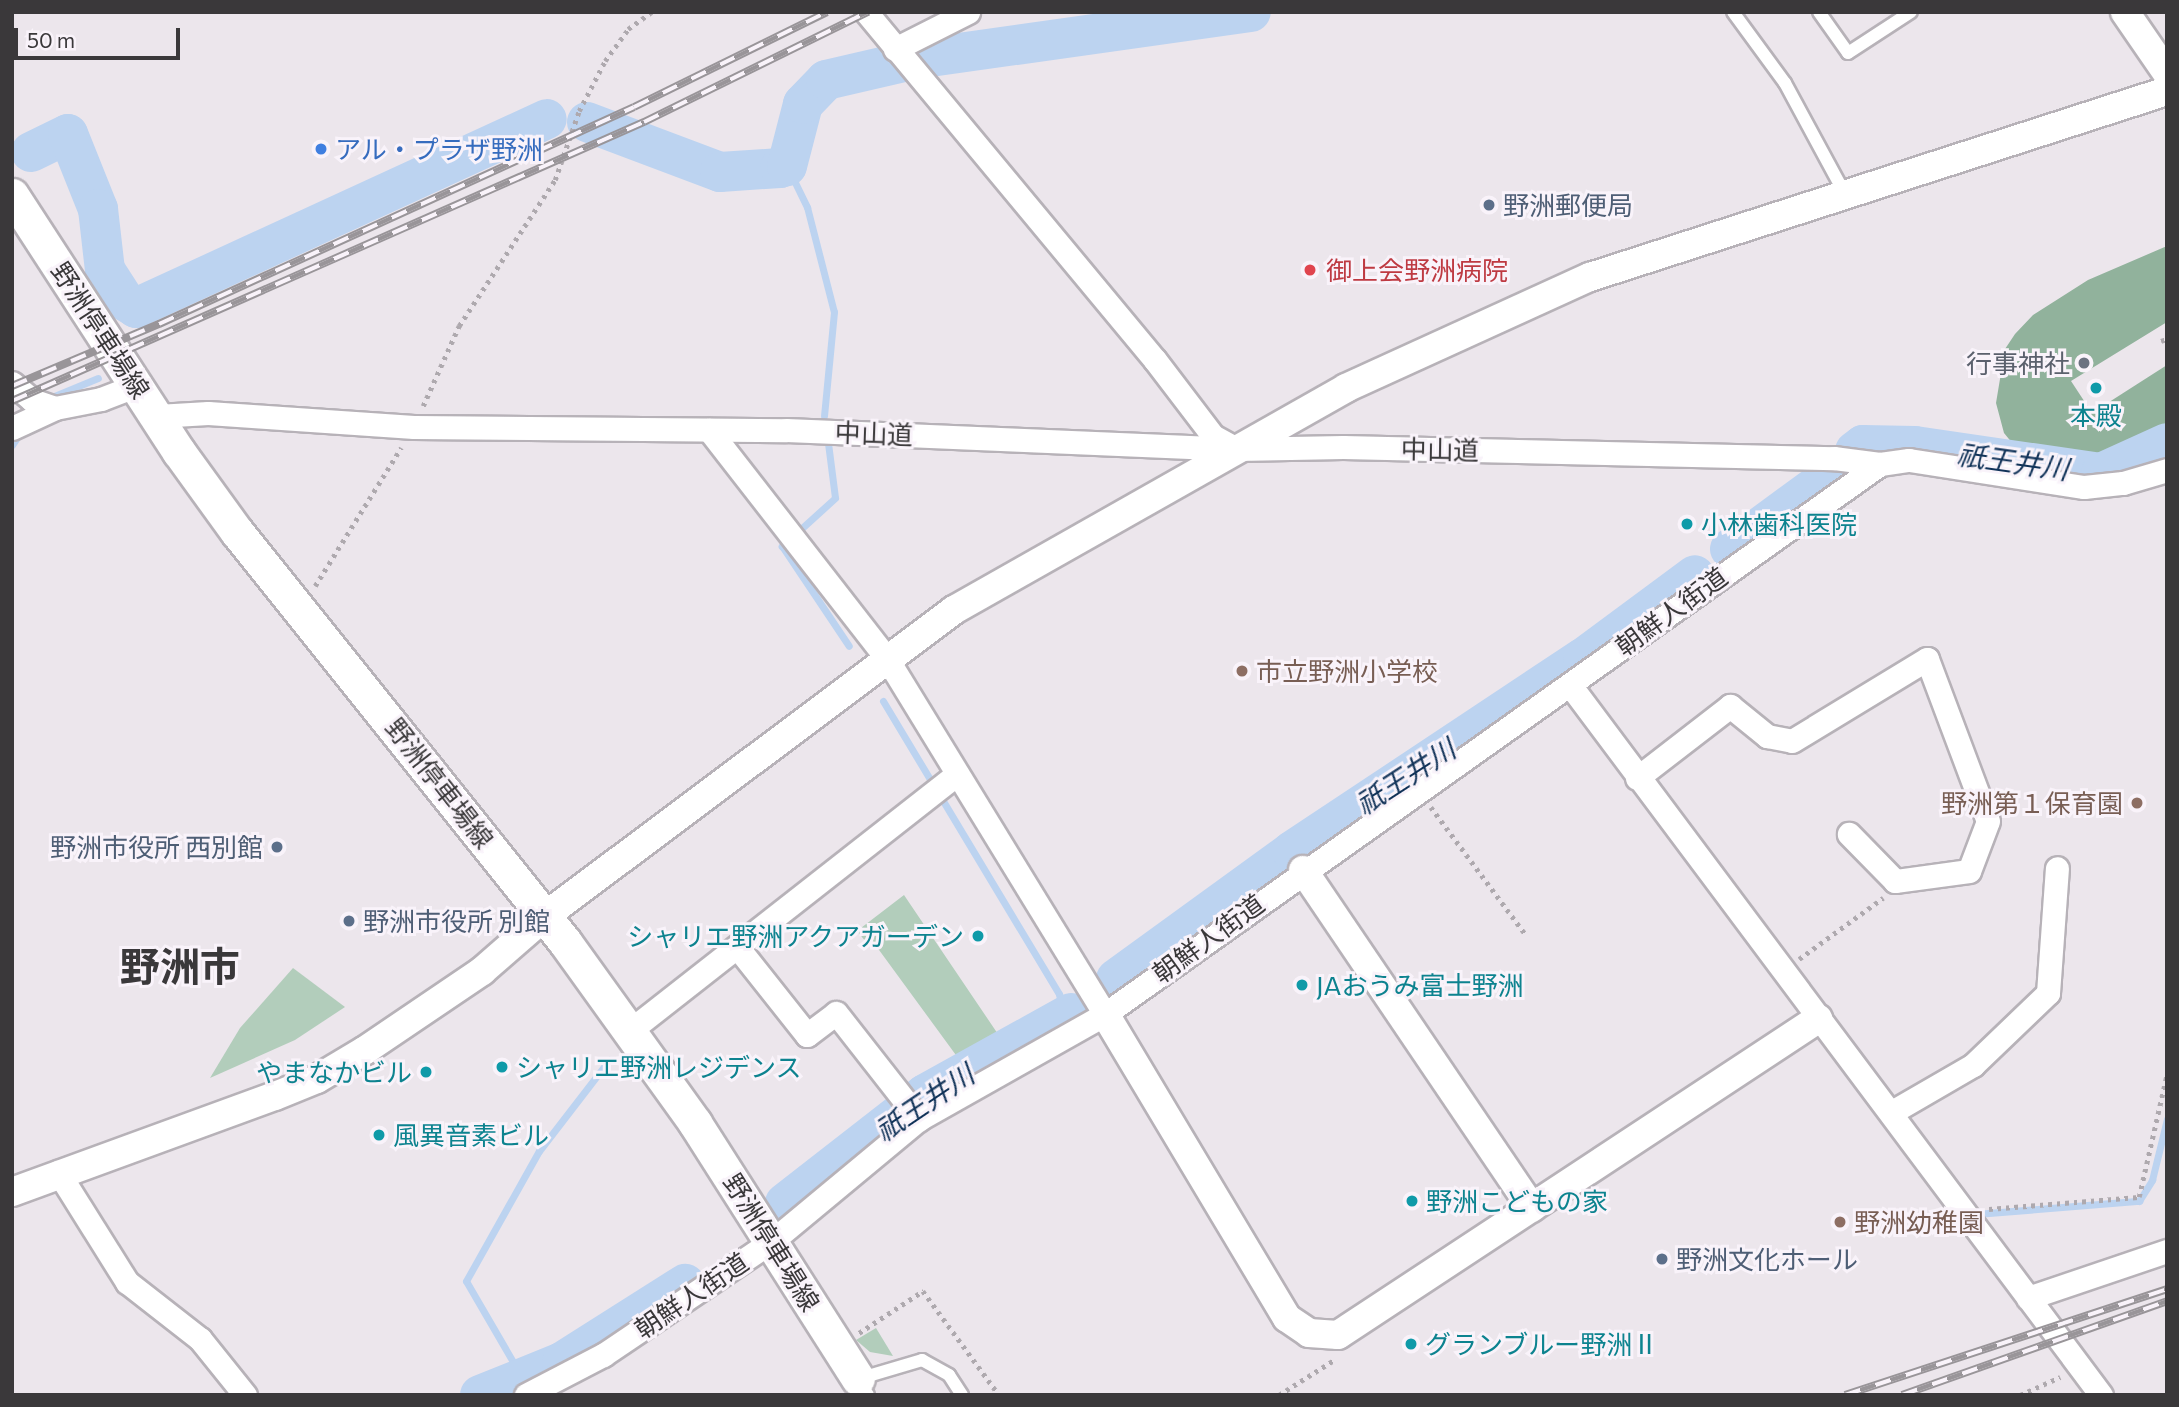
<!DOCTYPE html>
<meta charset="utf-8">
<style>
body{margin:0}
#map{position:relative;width:2179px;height:1407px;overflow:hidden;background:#ece6ec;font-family:Commissioner,"Noto Sans JP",sans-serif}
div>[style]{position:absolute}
.green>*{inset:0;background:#b2cdbb}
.forest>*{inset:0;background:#91b29c}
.stream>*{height:7px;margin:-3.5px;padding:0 3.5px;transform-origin:3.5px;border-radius:3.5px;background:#bcd3f0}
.river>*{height:40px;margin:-20px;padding:0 20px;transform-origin:20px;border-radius:20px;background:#bcd3f0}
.path>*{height:4.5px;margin-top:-2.25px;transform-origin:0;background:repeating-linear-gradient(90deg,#aea9ae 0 3.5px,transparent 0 8.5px)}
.roads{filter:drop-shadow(2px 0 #b7b2b8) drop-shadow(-2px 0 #b7b2b8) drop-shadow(0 2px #b7b2b8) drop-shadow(0 -2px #b7b2b8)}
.service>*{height:12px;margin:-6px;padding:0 6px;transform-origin:6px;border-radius:6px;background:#fff}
.minor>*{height:23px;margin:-11.5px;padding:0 11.5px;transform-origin:11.5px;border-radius:11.5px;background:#fff}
.tertiary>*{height:28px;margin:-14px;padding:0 14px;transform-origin:14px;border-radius:14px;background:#fff}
.secondary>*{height:33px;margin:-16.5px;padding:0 16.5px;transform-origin:16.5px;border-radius:16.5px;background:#fff}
.rail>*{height:8px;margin-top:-4px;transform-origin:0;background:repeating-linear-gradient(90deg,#f9f3fa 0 16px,#999599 0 32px);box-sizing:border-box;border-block:2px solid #999599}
.dots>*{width:19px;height:19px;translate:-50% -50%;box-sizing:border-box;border:4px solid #f9f3fa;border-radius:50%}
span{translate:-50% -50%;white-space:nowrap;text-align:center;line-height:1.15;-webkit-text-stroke:6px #f9f3fa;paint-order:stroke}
.shop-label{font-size:26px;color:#366cbe}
.left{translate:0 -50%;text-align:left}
.service-label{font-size:26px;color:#4e5e75}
.right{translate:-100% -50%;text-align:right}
.health-label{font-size:26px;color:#be3a42}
.street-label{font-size:26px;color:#3a383a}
.worship-label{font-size:26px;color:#5b616d}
.culture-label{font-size:26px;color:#0d838f}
.education-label{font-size:26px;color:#785e54}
.water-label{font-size:28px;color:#103258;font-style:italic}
.town-label{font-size:40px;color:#3a383a;font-weight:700}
.frame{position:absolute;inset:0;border:14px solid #3a383a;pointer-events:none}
.scale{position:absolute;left:14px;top:28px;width:166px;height:32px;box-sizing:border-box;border:4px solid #3a383a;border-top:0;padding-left:9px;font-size:21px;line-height:24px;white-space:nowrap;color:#3a383a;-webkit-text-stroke:5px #f9f3fa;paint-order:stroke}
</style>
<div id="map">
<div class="green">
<i style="clip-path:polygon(904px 895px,1004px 1043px,961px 1062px,871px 939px,866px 942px,857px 931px)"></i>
<i style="clip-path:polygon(293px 968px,345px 1007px,295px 1040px,210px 1078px,240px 1028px)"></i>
<i style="clip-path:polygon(876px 1328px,893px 1356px,870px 1352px,856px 1340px)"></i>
</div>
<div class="forest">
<i style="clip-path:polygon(2167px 246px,2167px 322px,2071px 381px,2092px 413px,2167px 365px,2167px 440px,2096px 466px,2026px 460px,2004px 433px,1996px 403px,2005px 349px,2015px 334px,2033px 315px,2088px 280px)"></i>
</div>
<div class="stream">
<i style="left:787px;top:166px;width:46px;rotate:64deg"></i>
<i style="left:807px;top:207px;width:108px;rotate:75.6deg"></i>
<i style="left:834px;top:312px;width:104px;rotate:95.5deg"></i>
<i style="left:132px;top:318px;width:11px;rotate:-68deg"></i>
<i style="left:47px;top:399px;width:55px;rotate:-22.4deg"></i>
<i style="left:828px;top:443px;width:55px;rotate:82.7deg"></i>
<i style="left:835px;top:498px;width:72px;rotate:137.8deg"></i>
<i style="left:782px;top:546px;width:120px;rotate:56.2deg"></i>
<i style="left:12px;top:445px;width:14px;rotate:-56deg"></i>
<i style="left:883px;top:701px;width:342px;rotate:59deg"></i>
<i style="left:1059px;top:994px;width:25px;rotate:78deg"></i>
<i style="left:1976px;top:1214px;width:164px;rotate:-4.6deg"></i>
<i style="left:2139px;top:1201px;width:25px;rotate:-58deg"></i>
<i style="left:2152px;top:1180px;width:63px;rotate:-76.2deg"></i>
<i style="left:523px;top:1379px;width:113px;rotate:-120.2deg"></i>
<i style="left:466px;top:1281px;width:149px;rotate:-60.7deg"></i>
<i style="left:539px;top:1151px;width:115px;rotate:-52.4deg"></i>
</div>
<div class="river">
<i style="left:587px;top:122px;width:142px;rotate:20.6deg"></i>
<i style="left:720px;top:172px;width:60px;rotate:-3.8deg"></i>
<i style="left:780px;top:168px;width:7px;rotate:-16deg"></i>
<i style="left:787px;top:166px;width:64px;rotate:-75.5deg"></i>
<i style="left:803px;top:104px;width:33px;rotate:-46deg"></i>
<i style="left:826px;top:80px;width:92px;rotate:-13.1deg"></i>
<i style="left:916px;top:59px;width:338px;rotate:-8deg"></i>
<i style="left:31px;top:152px;width:41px;rotate:-25.9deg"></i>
<i style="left:68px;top:134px;width:81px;rotate:68.2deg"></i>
<i style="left:98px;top:209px;width:61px;rotate:83.5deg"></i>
<i style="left:105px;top:270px;width:37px;rotate:57deg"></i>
<i style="left:125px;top:301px;width:13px;rotate:32deg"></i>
<i style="left:136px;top:308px;width:452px;rotate:-24.7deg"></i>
<i style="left:1855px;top:451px;width:10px;rotate:-37deg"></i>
<i style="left:1863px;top:445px;width:52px;rotate:1.1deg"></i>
<i style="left:1915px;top:446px;width:188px;rotate:8.3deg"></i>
<i style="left:2101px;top:473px;width:72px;rotate:-24.4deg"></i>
<i style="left:1730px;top:549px;width:134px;rotate:-36.2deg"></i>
<i style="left:1116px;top:979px;width:218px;rotate:-36deg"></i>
<i style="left:1292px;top:851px;width:349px;rotate:-33.6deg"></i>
<i style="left:1583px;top:658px;width:139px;rotate:-36.5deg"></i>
<i style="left:785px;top:1203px;width:177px;rotate:-37.9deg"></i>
<i style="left:925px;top:1094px;width:167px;rotate:-29deg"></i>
<i style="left:480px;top:1395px;width:88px;rotate:-21.9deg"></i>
<i style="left:562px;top:1362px;width:146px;rotate:-32.4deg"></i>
</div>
<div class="path">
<i style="left:2161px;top:341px;width:6px;rotate:-18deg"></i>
<i style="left:423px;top:406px;width:88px;rotate:-65.8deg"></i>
<i style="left:459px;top:326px;width:175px;rotate:-56.7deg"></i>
<i style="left:555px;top:180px;width:73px;rotate:-70.8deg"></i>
<i style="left:579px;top:111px;width:56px;rotate:-62.5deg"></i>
<i style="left:605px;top:61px;width:39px;rotate:-54deg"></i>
<i style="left:628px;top:29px;width:29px;rotate:-36deg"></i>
<i style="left:315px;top:586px;width:163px;rotate:-58.1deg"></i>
<i style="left:1431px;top:807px;width:159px;rotate:53.4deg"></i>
<i style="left:1799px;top:959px;width:104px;rotate:-36deg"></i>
<i style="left:1989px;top:1209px;width:150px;rotate:-4.6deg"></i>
<i style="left:2139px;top:1197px;width:126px;rotate:-77.2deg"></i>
<i style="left:859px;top:1333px;width:77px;rotate:-33.3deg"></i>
<i style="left:923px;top:1291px;width:129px;rotate:53.8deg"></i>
<i style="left:1279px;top:1395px;width:65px;rotate:-32.5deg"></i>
<i style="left:2020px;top:1395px;width:44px;rotate:-24.2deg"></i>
</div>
<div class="roads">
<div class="service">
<i style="left:1733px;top:12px;width:88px;rotate:53.8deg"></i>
<i style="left:1785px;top:83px;width:124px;rotate:61.6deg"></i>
<i style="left:1819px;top:12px;width:50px;rotate:54.7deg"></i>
<i style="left:1848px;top:53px;width:75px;rotate:-33.1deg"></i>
<i style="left:868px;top:1395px;width:19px;rotate:-122deg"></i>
<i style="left:858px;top:1379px;width:67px;rotate:-16.5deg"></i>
<i style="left:922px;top:1360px;width:31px;rotate:29deg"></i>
<i style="left:949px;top:1375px;width:24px;rotate:57deg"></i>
</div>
<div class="minor">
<i style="left:866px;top:12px;width:452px;rotate:50.3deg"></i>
<i style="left:1155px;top:360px;width:96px;rotate:52.7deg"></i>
<i style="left:1213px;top:436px;width:26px;rotate:29deg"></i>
<i style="left:895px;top:49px;width:82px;rotate:-26.9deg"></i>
<i style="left:12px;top:383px;width:26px;rotate:40deg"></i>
<i style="left:32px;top:400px;width:24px;rotate:19deg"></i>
<i style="left:55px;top:408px;width:47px;rotate:-11.1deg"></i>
<i style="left:101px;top:399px;width:39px;rotate:-21deg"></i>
<i style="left:157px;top:416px;width:51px;rotate:-3.4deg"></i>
<i style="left:208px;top:413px;width:206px;rotate:3.9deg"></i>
<i style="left:414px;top:427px;width:372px;rotate:0.5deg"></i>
<i style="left:786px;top:430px;width:451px;rotate:2.4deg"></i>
<i style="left:1237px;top:449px;width:106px;rotate:-1.1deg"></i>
<i style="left:1343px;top:447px;width:491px;rotate:1.3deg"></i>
<i style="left:1834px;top:458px;width:46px;rotate:7.4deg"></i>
<i style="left:1880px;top:464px;width:29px;rotate:-8deg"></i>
<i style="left:1909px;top:460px;width:177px;rotate:8.8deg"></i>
<i style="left:2084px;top:487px;width:39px;rotate:-6deg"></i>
<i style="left:2123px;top:483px;width:46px;rotate:-16.5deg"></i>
<i style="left:12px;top:428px;width:47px;rotate:-24.9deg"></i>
<i style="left:709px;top:430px;width:288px;rotate:52.1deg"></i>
<i style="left:886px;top:657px;width:419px;rotate:58.5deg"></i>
<i style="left:1570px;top:685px;width:887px;rotate:53.21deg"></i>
<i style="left:1637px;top:778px;width:118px;rotate:-37.7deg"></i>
<i style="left:1730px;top:706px;width:48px;rotate:39deg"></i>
<i style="left:1767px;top:736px;width:25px;rotate:11deg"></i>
<i style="left:1792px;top:741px;width:158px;rotate:-31.3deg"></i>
<i style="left:1927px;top:659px;width:173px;rotate:69.4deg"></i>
<i style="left:1988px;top:821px;width:53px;rotate:110.8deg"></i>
<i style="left:1969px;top:871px;width:75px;rotate:172.3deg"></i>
<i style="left:1895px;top:881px;width:66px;rotate:-134.4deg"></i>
<i style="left:738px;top:948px;width:111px;rotate:51.6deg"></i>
<i style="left:807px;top:1035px;width:36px;rotate:-37deg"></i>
<i style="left:836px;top:1013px;width:135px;rotate:51.9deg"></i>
<i style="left:628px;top:1032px;width:418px;rotate:-38.1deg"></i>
<i style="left:1892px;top:1112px;width:94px;rotate:-30.1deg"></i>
<i style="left:1973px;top:1065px;width:104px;rotate:-43.8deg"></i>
<i style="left:2048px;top:993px;width:125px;rotate:-85.9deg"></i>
<i style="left:58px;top:1172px;width:130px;rotate:57.9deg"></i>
<i style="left:127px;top:1282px;width:93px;rotate:38deg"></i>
<i style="left:200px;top:1339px;width:72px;rotate:51.2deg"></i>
<i style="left:2028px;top:1298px;width:147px;rotate:-18.7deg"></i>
<i style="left:526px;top:1395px;width:87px;rotate:-27.5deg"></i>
<i style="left:603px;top:1355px;width:204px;rotate:-34deg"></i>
<i style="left:772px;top:1241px;width:191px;rotate:-39.7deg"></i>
<i style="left:919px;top:1119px;width:214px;rotate:-29.4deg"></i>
<i style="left:1105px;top:1014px;width:950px;rotate:-35.36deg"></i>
</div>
<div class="tertiary">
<i style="left:2125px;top:12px;width:74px;rotate:55.5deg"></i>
<i style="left:1303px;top:870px;width:408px;rotate:55.9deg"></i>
<i style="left:1105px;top:1014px;width:354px;rotate:59.1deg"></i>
<i style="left:1287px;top:1318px;width:27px;rotate:34deg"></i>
<i style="left:1309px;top:1333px;width:29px;rotate:4deg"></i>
<i style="left:1338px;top:1335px;width:575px;rotate:-33.36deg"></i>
<i style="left:12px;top:1192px;width:280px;rotate:-20.1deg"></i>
<i style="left:275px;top:1096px;width:45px;rotate:-22deg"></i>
<i style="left:317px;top:1079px;width:55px;rotate:-30.8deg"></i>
<i style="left:364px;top:1051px;width:143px;rotate:-34.1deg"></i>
<i style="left:482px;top:971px;width:84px;rotate:-41.1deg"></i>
<i style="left:545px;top:916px;width:511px;rotate:-36.8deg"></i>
<i style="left:954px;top:610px;width:450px;rotate:-29.5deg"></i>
<i style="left:1346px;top:388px;width:268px;rotate:-24.5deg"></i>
<i style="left:1590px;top:277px;width:606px;rotate:-17.87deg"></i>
</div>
<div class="secondary">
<i style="left:12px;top:195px;width:306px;rotate:57deg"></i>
<i style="left:179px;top:452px;width:99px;rotate:54.1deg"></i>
<i style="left:237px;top:532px;width:525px;rotate:51.34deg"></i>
<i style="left:565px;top:942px;width:223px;rotate:54.3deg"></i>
<i style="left:695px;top:1123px;width:303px;rotate:57.5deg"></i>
</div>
</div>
<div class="rail">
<i style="left:12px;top:386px;width:160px;rotate:-22.9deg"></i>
<i style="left:159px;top:324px;width:522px;rotate:-24.55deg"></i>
<i style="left:634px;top:107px;width:215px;rotate:-26.2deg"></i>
<i style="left:12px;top:401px;width:691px;rotate:-23.82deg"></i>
<i style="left:644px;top:122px;width:250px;rotate:-26.2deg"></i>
<i style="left:1845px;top:1395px;width:339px;rotate:-18.2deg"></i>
<i style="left:1902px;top:1395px;width:281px;rotate:-19.5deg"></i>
</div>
<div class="dots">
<i style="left:321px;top:149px;background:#3f7fe0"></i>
<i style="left:1489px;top:205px;background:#5c6f8a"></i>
<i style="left:1310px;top:270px;background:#e0444e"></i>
<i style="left:2084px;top:363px;background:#6b7280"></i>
<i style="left:2096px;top:388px;background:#0f9aa8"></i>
<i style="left:1687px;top:524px;background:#0f9aa8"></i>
<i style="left:1242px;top:671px;background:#8d6e63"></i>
<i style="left:2137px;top:803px;background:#8d6e63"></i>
<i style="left:277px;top:847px;background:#5c6f8a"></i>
<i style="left:349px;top:921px;background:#5c6f8a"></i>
<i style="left:978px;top:936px;background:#0f9aa8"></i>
<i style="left:1302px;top:985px;background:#0f9aa8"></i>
<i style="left:502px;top:1067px;background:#0f9aa8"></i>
<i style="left:426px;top:1072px;background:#0f9aa8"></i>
<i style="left:379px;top:1135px;background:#0f9aa8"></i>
<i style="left:1412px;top:1201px;background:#0f9aa8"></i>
<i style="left:1840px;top:1222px;background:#8d6e63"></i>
<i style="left:1662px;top:1259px;background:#5c6f8a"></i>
<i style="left:1411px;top:1344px;background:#0f9aa8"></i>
</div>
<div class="shop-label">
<span class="left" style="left:335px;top:149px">アル・プラザ野洲</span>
</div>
<div class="service-label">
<span class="left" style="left:1503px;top:205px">野洲郵便局</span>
<span class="right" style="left:263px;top:847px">野洲市役所 西別館</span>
<span class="left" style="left:363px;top:921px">野洲市役所 別館</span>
<span class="left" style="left:1676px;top:1259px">野洲文化ホール</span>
</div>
<div class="health-label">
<span class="left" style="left:1326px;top:270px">御上会野洲病院</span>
</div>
<div class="street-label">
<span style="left:101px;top:330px;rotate:57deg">野洲停車場線</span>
<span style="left:874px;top:433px;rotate:2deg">中山道</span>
<span style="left:1440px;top:449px;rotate:1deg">中山道</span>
<span style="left:1671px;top:611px;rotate:-36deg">朝鮮人街道</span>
<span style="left:440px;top:783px;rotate:52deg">野洲停車場線</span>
<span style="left:1208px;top:938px;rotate:-36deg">朝鮮人街道</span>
<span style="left:772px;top:1242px;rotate:58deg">野洲停車場線</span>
<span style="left:691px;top:1295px;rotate:-34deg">朝鮮人街道</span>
</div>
<div class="worship-label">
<span class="right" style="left:2070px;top:363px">行事神社</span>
</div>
<div class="culture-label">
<span style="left:2096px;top:415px">本殿</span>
<span class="left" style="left:1701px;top:524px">小林歯科医院</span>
<span class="right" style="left:964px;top:936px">シャリエ野洲アクアガーデン</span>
<span class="left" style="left:1316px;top:985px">JAおうみ富士野洲</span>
<span class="left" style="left:516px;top:1067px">シャリエ野洲レジデンス</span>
<span class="right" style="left:412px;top:1072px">やまなかビル</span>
<span class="left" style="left:393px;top:1135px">風異音素ビル</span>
<span class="left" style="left:1426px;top:1201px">野洲こどもの家</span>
<span class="left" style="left:1425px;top:1344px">グランブルー野洲Ⅱ</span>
</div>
<div class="education-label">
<span class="left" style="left:1256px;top:671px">市立野洲小学校</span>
<span class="right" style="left:2123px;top:803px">野洲第１保育園</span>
<span class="left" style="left:1854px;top:1222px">野洲幼稚園</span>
</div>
<div class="water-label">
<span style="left:2013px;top:461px;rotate:8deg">祇王井川</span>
<span style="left:1405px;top:776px;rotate:-33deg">祇王井川</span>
<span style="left:924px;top:1102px;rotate:-34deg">祇王井川</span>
</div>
<div class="town-label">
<span style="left:180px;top:965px">野洲市</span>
</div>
<div class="frame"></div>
<div class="scale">50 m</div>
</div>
